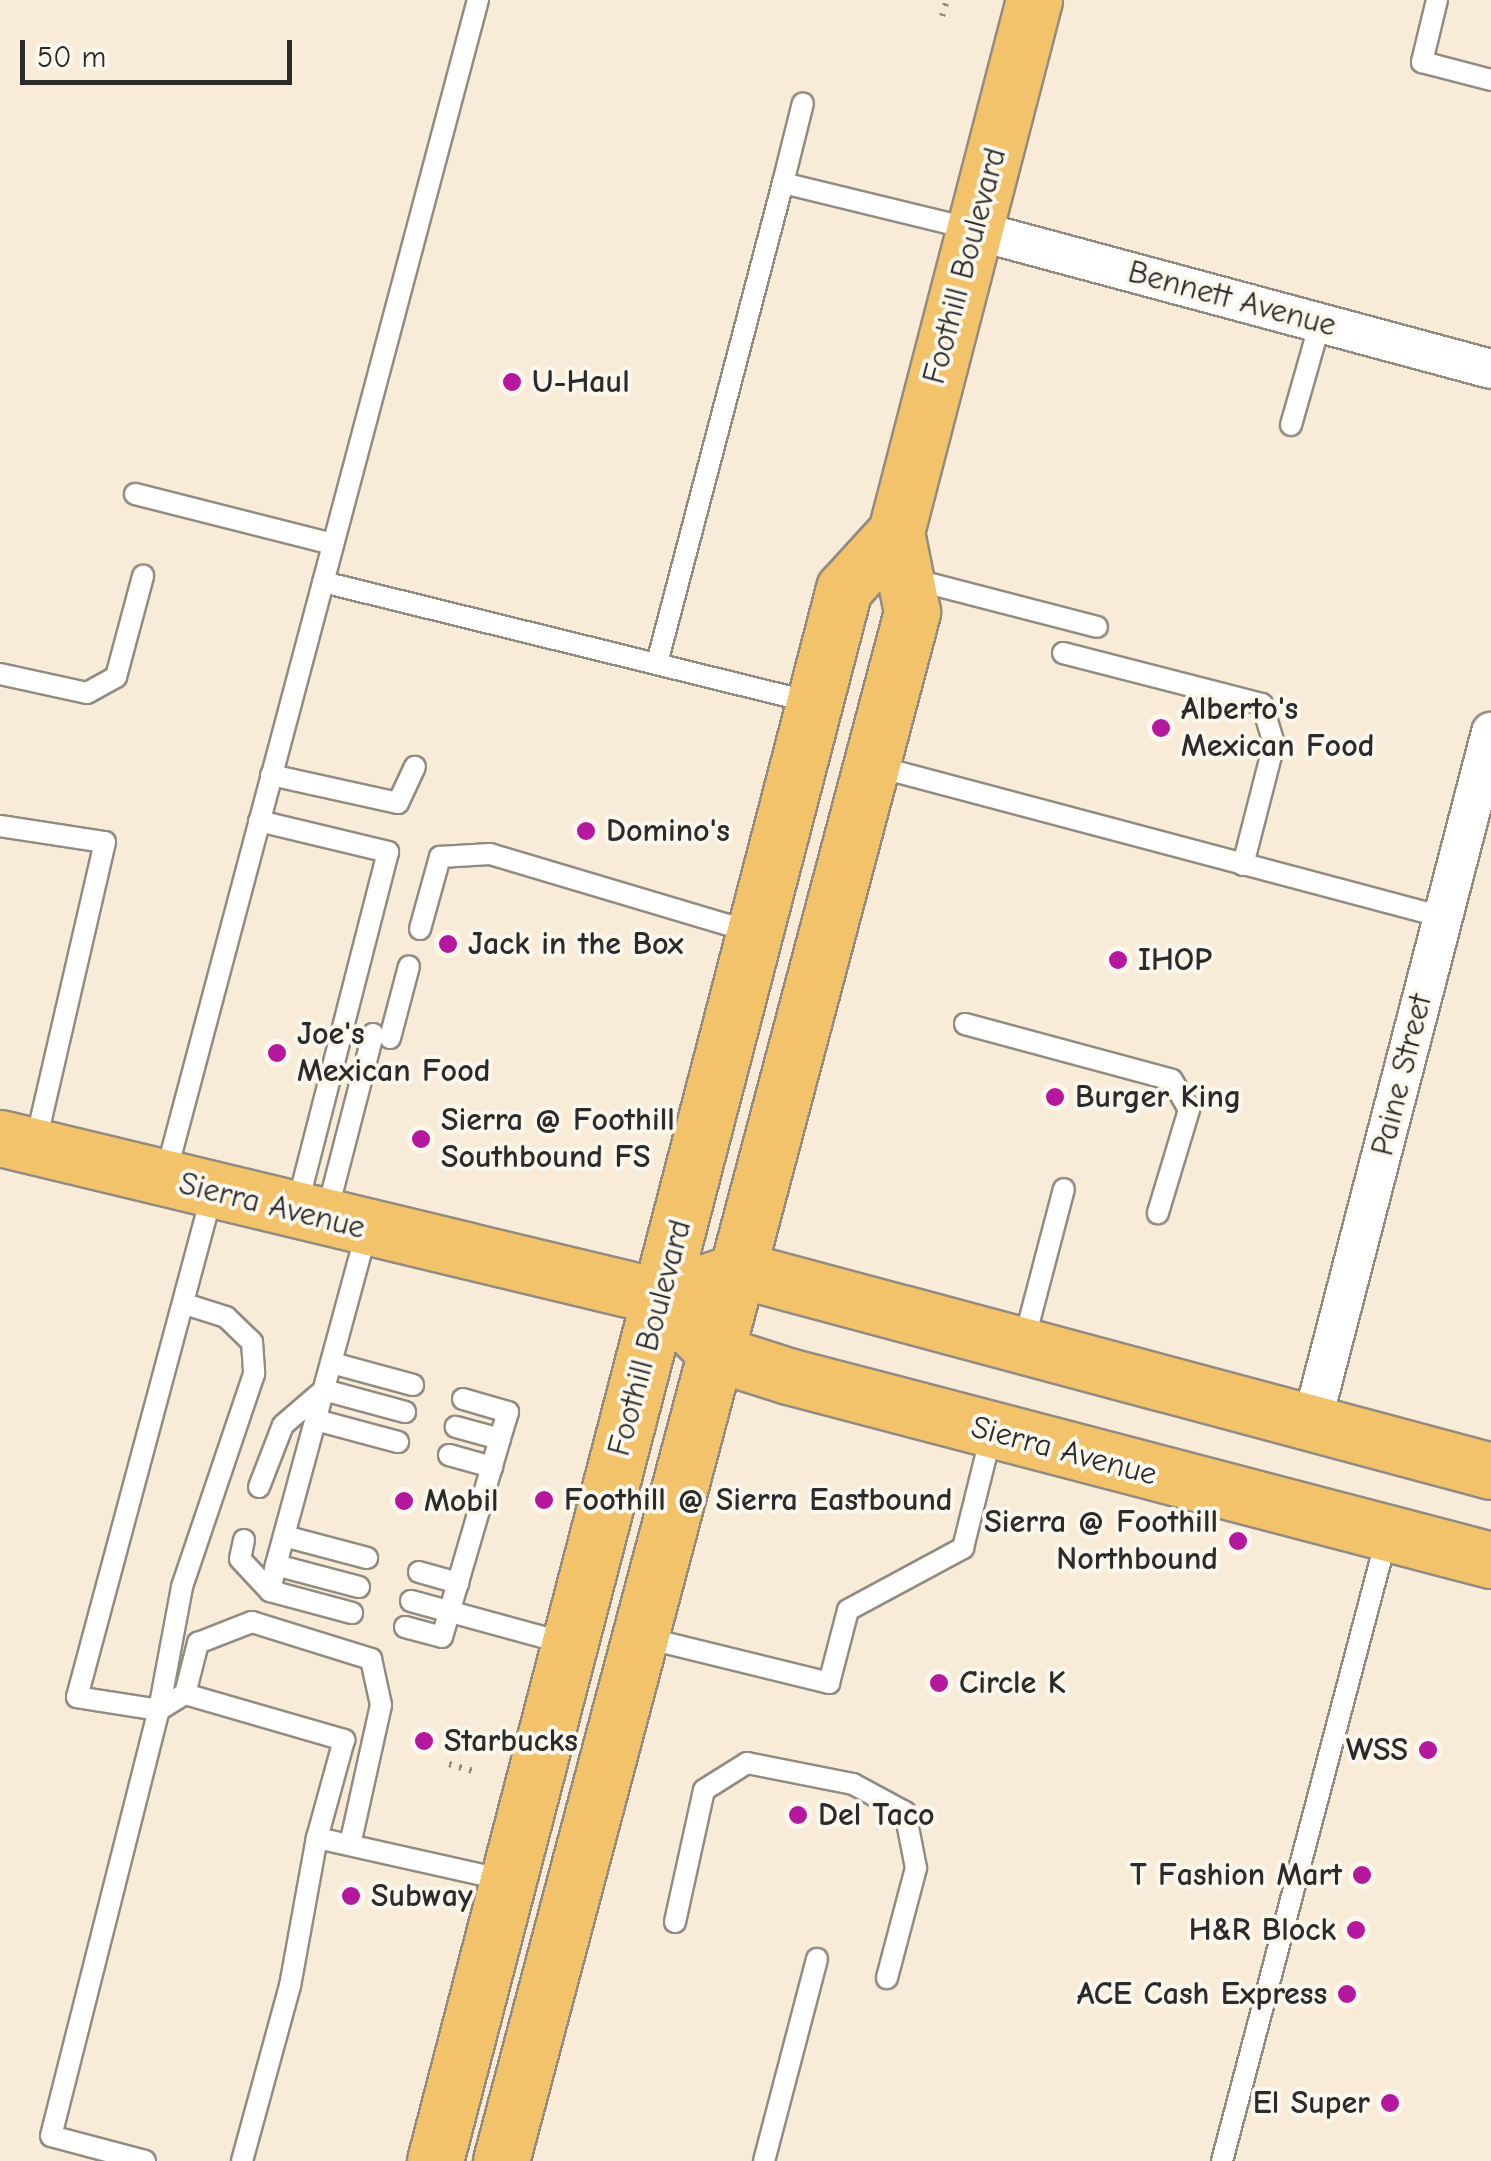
<!DOCTYPE html>
<style>
body{margin:0}
#map{position:relative;width:1491px;height:2161px;overflow:hidden;background:#f8ebd7;font-family:"Comic Neue",sans-serif}
div>[style]{position:absolute}
.path>*{height:6px;margin-top:-3px;transform-origin:0;background:repeating-linear-gradient(90deg,#928b81 0 2.5px,transparent 0 10.5px)}
.roads{filter:drop-shadow(2px 0 #928b81) drop-shadow(-2px 0 #928b81) drop-shadow(0 2px #928b81) drop-shadow(0 -2px #928b81)}
.service>*{height:20px;margin:-10px;padding:0 10px;transform-origin:10px;border-radius:10px;background:#fff}
.minor>*{height:38px;margin:-19px;padding:0 19px;transform-origin:19px;border-radius:19px;background:#fff}
.primary>*{height:55px;margin:-27.5px;padding:0 27.5px;transform-origin:27.5px;border-radius:27.5px;background:#f2c36a}
.dots>*{width:28px;height:28px;translate:-50% -50%;box-sizing:border-box;border:5px solid #fbf7ec;border-radius:50%}
span{translate:-50% -50%;white-space:nowrap;text-align:center;line-height:1.15;-webkit-text-stroke:8px #fbf7ec;paint-order:stroke}
.street-label{font-size:32px;color:#2b2b2b}
.poi-label{font-size:32px;color:#2b2b2b;font-weight:700}
.left{translate:0 -50%;text-align:left}
.right{translate:-100% -50%;text-align:right}
.scale{position:absolute;left:20px;top:40px;width:272px;height:45px;box-sizing:border-box;border:5px solid #2b2b2b;border-top:0;padding-left:12px;font-size:30px;line-height:35px;white-space:nowrap;color:#2b2b2b;-webkit-text-stroke:8px #fbf7ec;paint-order:stroke}
</style>
<div id="map">
<div class="path">
<i style="left:942px;top:16px;width:17px;rotate:-73deg"></i>
<i style="left:449px;top:1764px;width:29px;rotate:16deg"></i>
</div>
<div class="roads">
<div class="service">
<i style="left:1437px;top:0;width:64px;rotate:103.6deg"></i>
<i style="left:1422px;top:62px;width:71px;rotate:14.6deg"></i>
<i style="left:783px;top:183px;width:82px;rotate:-76deg"></i>
<i style="left:1291px;top:425px;width:106px;rotate:-74.1deg"></i>
<i style="left:135px;top:494px;width:204px;rotate:14.2deg"></i>
<i style="left:912px;top:579px;width:191px;rotate:14.5deg"></i>
<i style="left:323px;top:582px;width:503px;rotate:13.82deg"></i>
<i style="left:1063px;top:653px;width:205px;rotate:14.4deg"></i>
<i style="left:1262px;top:704px;width:42px;rotate:73.3deg"></i>
<i style="left:1274px;top:744px;width:125px;rotate:104.4deg"></i>
<i style="left:657px;top:663px;width:496px;rotate:-75.3deg"></i>
<i style="left:783px;top:183px;width:195px;rotate:13.7deg"></i>
<i style="left:0;top:674px;width:89px;rotate:12.3deg"></i>
<i style="left:87px;top:693px;width:33px;rotate:-29deg"></i>
<i style="left:116px;top:677px;width:105px;rotate:-75deg"></i>
<i style="left:875px;top:766px;width:588px;rotate:14.89deg"></i>
<i style="left:271px;top:775px;width:130px;rotate:12.4deg"></i>
<i style="left:398px;top:803px;width:40px;rotate:-65deg"></i>
<i style="left:259px;top:821px;width:133px;rotate:13.5deg"></i>
<i style="left:388px;top:852px;width:366px;rotate:104.4deg"></i>
<i style="left:0;top:826px;width:106px;rotate:8.7deg"></i>
<i style="left:105px;top:842px;width:311px;rotate:103deg"></i>
<i style="left:420px;top:929px;width:75px;rotate:-74.5deg"></i>
<i style="left:440px;top:857px;width:50px;rotate:-3.4deg"></i>
<i style="left:490px;top:854px;width:273px;rotate:16.6deg"></i>
<i style="left:965px;top:1024px;width:214px;rotate:15.1deg"></i>
<i style="left:1172px;top:1080px;width:34px;rotate:60deg"></i>
<i style="left:1189px;top:1110px;width:108px;rotate:106.8deg"></i>
<i style="left:390px;top:1038px;width:74px;rotate:-75.2deg"></i>
<i style="left:165px;top:1177px;width:1218px;rotate:-75.11deg"></i>
<i style="left:326px;top:1216px;width:188px;rotate:-75.5deg"></i>
<i style="left:185px;top:1304px;width:43px;rotate:17.6deg"></i>
<i style="left:226px;top:1317px;width:36px;rotate:44deg"></i>
<i style="left:252px;top:1342px;width:32px;rotate:86deg"></i>
<i style="left:254px;top:1374px;width:225px;rotate:108.7deg"></i>
<i style="left:182px;top:1587px;width:125px;rotate:100.6deg"></i>
<i style="left:159px;top:1710px;width:83px;rotate:-171deg"></i>
<i style="left:77px;top:1697px;width:521px;rotate:-74.98deg"></i>
<i style="left:1024px;top:1341px;width:157px;rotate:-75.3deg"></i>
<i style="left:332px;top:1363px;width:84px;rotate:15.2deg"></i>
<i style="left:463px;top:1399px;width:47px;rotate:16.1deg"></i>
<i style="left:508px;top:1412px;width:28px;rotate:107deg"></i>
<i style="left:316px;top:1420px;width:85px;rotate:15deg"></i>
<i style="left:449px;top:1455px;width:45px;rotate:15.6deg"></i>
<i style="left:259px;top:1487px;width:66px;rotate:-68.8deg"></i>
<i style="left:283px;top:1425px;width:54px;rotate:-40.5deg"></i>
<i style="left:324px;top:1390px;width:84px;rotate:15.2deg"></i>
<i style="left:284px;top:1536px;width:86px;rotate:14.8deg"></i>
<i style="left:244px;top:1540px;width:19px;rotate:102deg"></i>
<i style="left:240px;top:1559px;width:44px;rotate:46.8deg"></i>
<i style="left:276px;top:1565px;width:27px;rotate:103deg"></i>
<i style="left:270px;top:1591px;width:85px;rotate:15deg"></i>
<i style="left:419px;top:1572px;width:41px;rotate:15.8deg"></i>
<i style="left:359px;top:1587px;width:86px;rotate:-165.2deg"></i>
<i style="left:276px;top:1565px;width:347px;rotate:-74.8deg"></i>
<i style="left:411px;top:1601px;width:163px;rotate:15.3deg"></i>
<i style="left:405px;top:1627px;width:38px;rotate:15deg"></i>
<i style="left:442px;top:1637px;width:206px;rotate:-73.7deg"></i>
<i style="left:500px;top:1439px;width:46px;rotate:-164.7deg"></i>
<i style="left:642px;top:1637px;width:193px;rotate:13.8deg"></i>
<i style="left:829px;top:1683px;width:75px;rotate:-75.4deg"></i>
<i style="left:848px;top:1610px;width:131px;rotate:-28.3deg"></i>
<i style="left:963px;top:1548px;width:120px;rotate:-76deg"></i>
<i style="left:185px;top:1694px;width:53px;rotate:-75.7deg"></i>
<i style="left:198px;top:1643px;width:58px;rotate:-21.3deg"></i>
<i style="left:252px;top:1622px;width:125px;rotate:17.3deg"></i>
<i style="left:371px;top:1659px;width:47px;rotate:77.7deg"></i>
<i style="left:381px;top:1705px;width:143px;rotate:102.5deg"></i>
<i style="left:675px;top:1922px;width:135px;rotate:-77.6deg"></i>
<i style="left:704px;top:1790px;width:51px;rotate:-32.1deg"></i>
<i style="left:747px;top:1763px;width:108px;rotate:11.2deg"></i>
<i style="left:853px;top:1784px;width:59px;rotate:28.3deg"></i>
<i style="left:905px;top:1812px;width:57px;rotate:78.9deg"></i>
<i style="left:916px;top:1868px;width:114px;rotate:104.8deg"></i>
<i style="left:145px;top:2161px;width:97px;rotate:-165.1deg"></i>
<i style="left:51px;top:2136px;width:439px;rotate:-75.8deg"></i>
<i style="left:159px;top:1710px;width:31px;rotate:-32deg"></i>
<i style="left:185px;top:1694px;width:166px;rotate:16.1deg"></i>
<i style="left:344px;top:1740px;width:102px;rotate:105.4deg"></i>
<i style="left:317px;top:1838px;width:193px;rotate:12.6deg"></i>
<i style="left:242px;top:2161px;width:181px;rotate:-74.7deg"></i>
<i style="left:290px;top:1986px;width:150px;rotate:-79.7deg"></i>
<i style="left:764px;top:2161px;width:209px;rotate:-75.3deg"></i>
<i style="left:1222px;top:2161px;width:646px;rotate:-75.21deg"></i>
</div>
<div class="minor">
<i style="left:974px;top:230px;width:535px;rotate:15.05deg"></i>
<i style="left:1313px;top:1418px;width:709px;rotate:-75.45deg"></i>
</div>
<div class="primary">
<i style="left:0;top:1138px;width:680px;rotate:13.53deg"></i>
<i style="left:661px;top:1297px;width:84px;rotate:-18.6deg"></i>
<i style="left:741px;top:1270px;width:776px;rotate:15deg"></i>
<i style="left:691px;top:1328px;width:35px;rotate:45deg"></i>
<i style="left:716px;top:1353px;width:76px;rotate:17.7deg"></i>
<i style="left:788px;top:1376px;width:727px;rotate:14.67deg"></i>
<i style="left:435px;top:2161px;width:1624px;rotate:-75.42deg"></i>
<i style="left:844px;top:589px;width:77px;rotate:-47.6deg"></i>
<i style="left:501px;top:2161px;width:1603px;rotate:-75.14deg"></i>
<i style="left:912px;top:612px;width:82px;rotate:-101.3deg"></i>
<i style="left:896px;top:532px;width:550px;rotate:-75.46deg"></i>
</div>
</div>
<div class="dots">
<i style="left:512px;top:382px;background:#b5179e"></i>
<i style="left:1161px;top:728px;background:#b5179e"></i>
<i style="left:586px;top:831px;background:#b5179e"></i>
<i style="left:448px;top:944px;background:#b5179e"></i>
<i style="left:1118px;top:960px;background:#b5179e"></i>
<i style="left:277px;top:1053px;background:#b5179e"></i>
<i style="left:1055px;top:1097px;background:#b5179e"></i>
<i style="left:421px;top:1139px;background:#b5179e"></i>
<i style="left:544px;top:1500px;background:#b5179e"></i>
<i style="left:404px;top:1501px;background:#b5179e"></i>
<i style="left:1238px;top:1541px;background:#b5179e"></i>
<i style="left:939px;top:1683px;background:#b5179e"></i>
<i style="left:424px;top:1741px;background:#b5179e"></i>
<i style="left:1428px;top:1750px;background:#b5179e"></i>
<i style="left:798px;top:1815px;background:#b5179e"></i>
<i style="left:1362px;top:1875px;background:#b5179e"></i>
<i style="left:351px;top:1896px;background:#b5179e"></i>
<i style="left:1356px;top:1930px;background:#b5179e"></i>
<i style="left:1347px;top:1994px;background:#b5179e"></i>
<i style="left:1390px;top:2103px;background:#b5179e"></i>
</div>
<div class="street-label">
<span style="left:965px;top:266px;rotate:-75deg">Foothill Boulevard</span>
<span style="left:1232px;top:299px;rotate:15deg">Bennett Avenue</span>
<span style="left:1402px;top:1075px;rotate:-76deg">Paine Street</span>
<span style="left:272px;top:1206px;rotate:14deg">Sierra Avenue</span>
<span style="left:650px;top:1338px;rotate:-75deg">Foothill Boulevard</span>
<span style="left:1064px;top:1451px;rotate:15deg">Sierra Avenue</span>
</div>
<div class="poi-label">
<span class="left" style="left:532px;top:382px">U-Haul</span>
<span class="left" style="left:1181px;top:728px">Alberto's<br>Mexican Food</span>
<span class="left" style="left:606px;top:831px">Domino's</span>
<span class="left" style="left:468px;top:944px">Jack in the Box</span>
<span class="left" style="left:1138px;top:960px">IHOP</span>
<span class="left" style="left:297px;top:1053px">Joe's<br>Mexican Food</span>
<span class="left" style="left:1075px;top:1097px">Burger King</span>
<span class="left" style="left:441px;top:1139px">Sierra @ Foothill<br>Southbound FS</span>
<span class="left" style="left:564px;top:1500px">Foothill @ Sierra Eastbound</span>
<span class="left" style="left:424px;top:1501px">Mobil</span>
<span class="right" style="left:1218px;top:1541px">Sierra @ Foothill<br>Northbound</span>
<span class="left" style="left:959px;top:1683px">Circle K</span>
<span class="left" style="left:444px;top:1741px">Starbucks</span>
<span class="right" style="left:1408px;top:1750px">WSS</span>
<span class="left" style="left:818px;top:1815px">Del Taco</span>
<span class="right" style="left:1342px;top:1875px">T Fashion Mart</span>
<span class="left" style="left:371px;top:1896px">Subway</span>
<span class="right" style="left:1336px;top:1930px">H&amp;R Block</span>
<span class="right" style="left:1327px;top:1994px">ACE Cash Express</span>
<span class="right" style="left:1370px;top:2103px">El Super</span>
</div>
<div class="scale">50 m</div>
</div>
